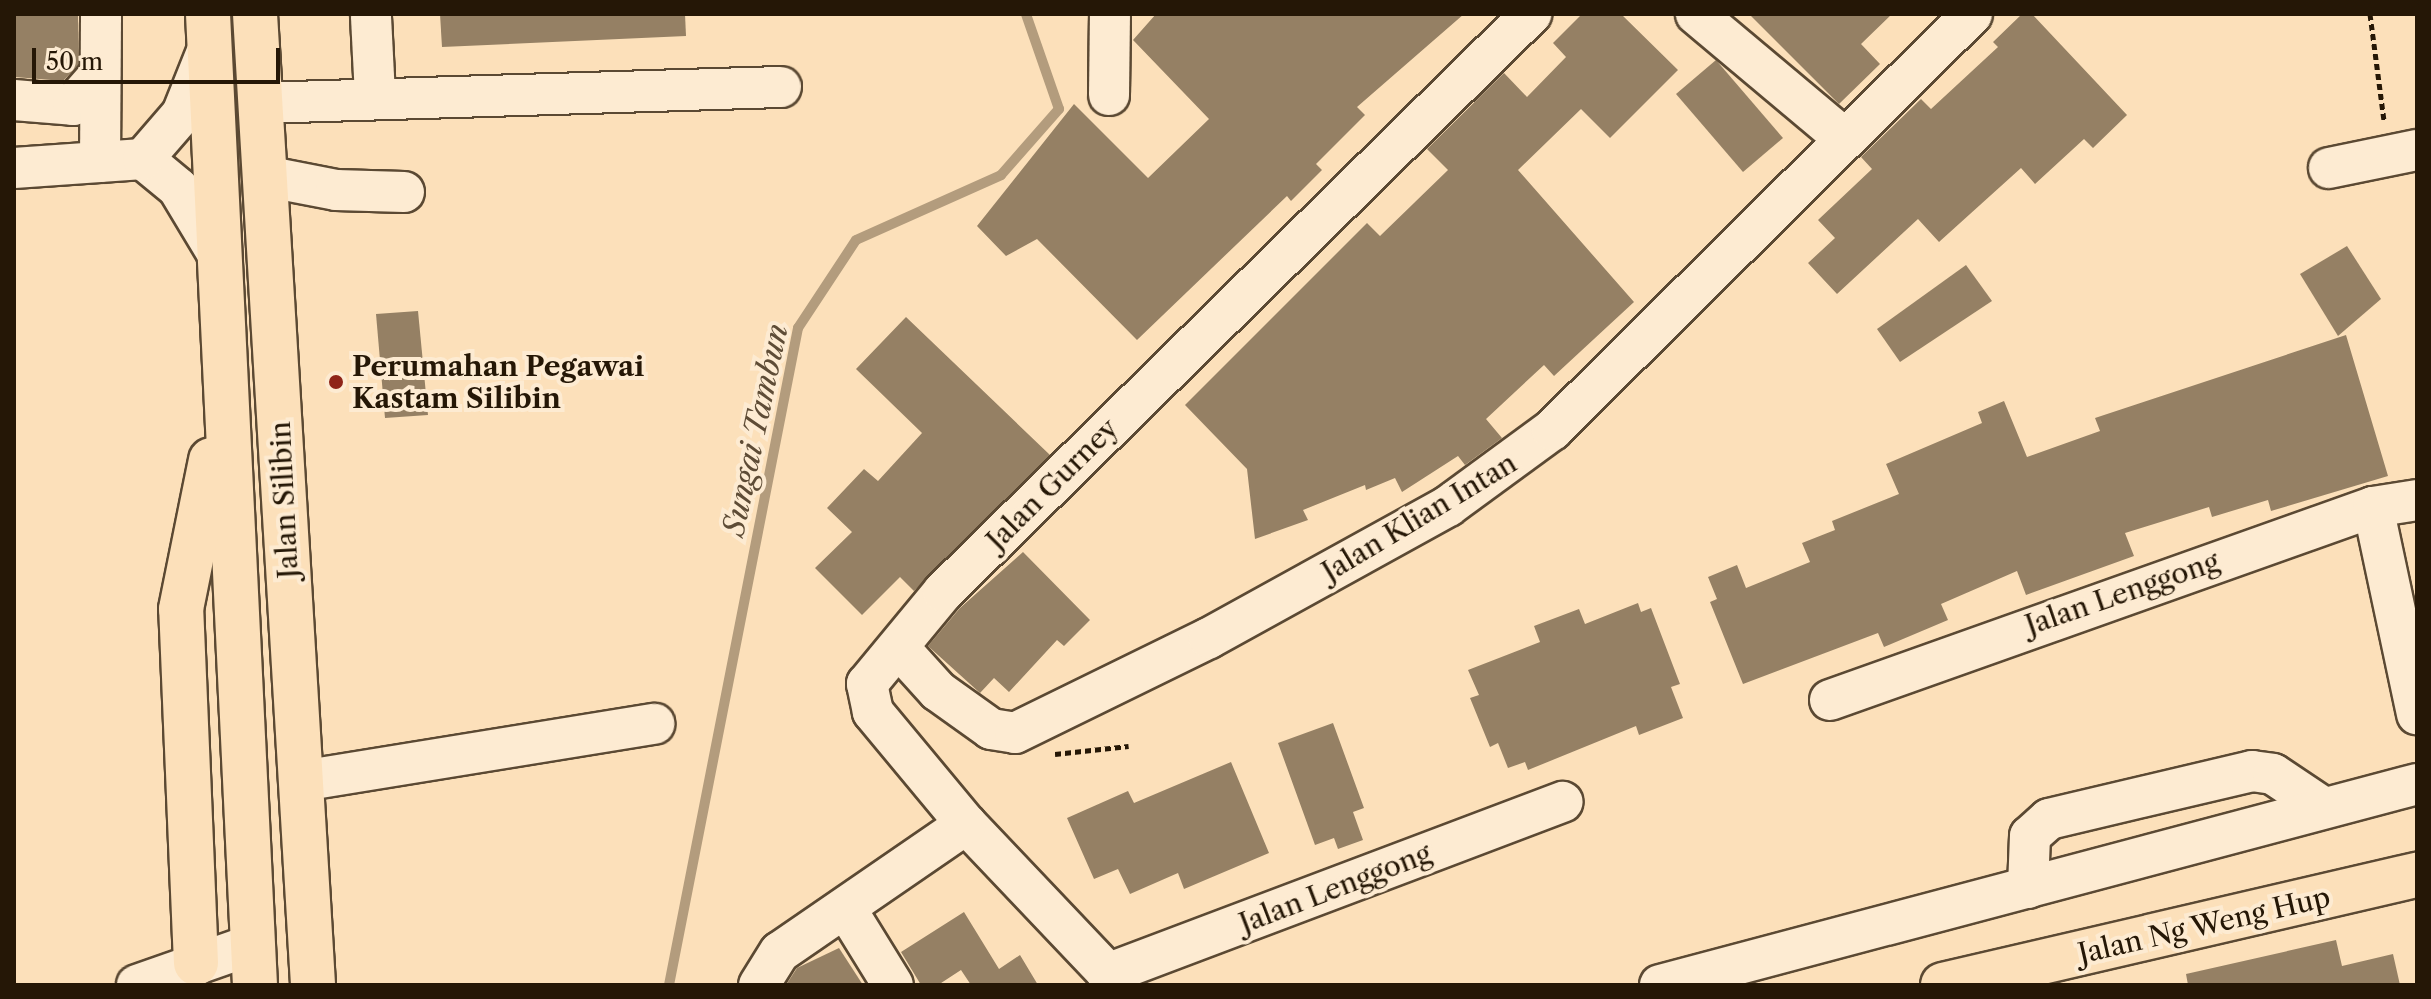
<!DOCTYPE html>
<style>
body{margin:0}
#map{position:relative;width:2431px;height:999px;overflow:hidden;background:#fce0ba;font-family:"Libre Caslon Text",serif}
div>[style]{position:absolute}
.stream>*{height:10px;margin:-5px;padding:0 5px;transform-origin:5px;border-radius:5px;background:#b39c7d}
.building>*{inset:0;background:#958064}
.path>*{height:5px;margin-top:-2.5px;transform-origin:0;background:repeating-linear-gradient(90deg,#251706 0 6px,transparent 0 10px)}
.roads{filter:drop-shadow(2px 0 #5b4933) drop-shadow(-2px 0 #5b4933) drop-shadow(0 2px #5b4933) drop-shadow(0 -2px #5b4933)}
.minor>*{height:40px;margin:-20px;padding:0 20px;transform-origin:20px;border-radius:20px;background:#fdebd2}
.major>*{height:44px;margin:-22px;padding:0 22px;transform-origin:22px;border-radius:22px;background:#fce0ba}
.dots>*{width:22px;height:22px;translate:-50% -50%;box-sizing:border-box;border:4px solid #fdebd2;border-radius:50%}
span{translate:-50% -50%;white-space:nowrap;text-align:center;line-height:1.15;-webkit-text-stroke:8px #fdebd2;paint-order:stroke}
.poi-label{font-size:28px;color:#251706;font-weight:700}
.left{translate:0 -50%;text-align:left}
.street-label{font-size:28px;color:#251706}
.water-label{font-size:30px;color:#5e4c36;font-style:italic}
.frame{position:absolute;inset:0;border:16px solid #251706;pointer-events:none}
.scale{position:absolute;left:32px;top:48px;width:248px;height:36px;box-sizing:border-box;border:4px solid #251706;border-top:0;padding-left:10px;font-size:24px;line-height:28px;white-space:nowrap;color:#251706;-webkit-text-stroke:6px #fdebd2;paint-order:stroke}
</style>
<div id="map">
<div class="stream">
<i style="left:669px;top:985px;width:670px;rotate:-78.89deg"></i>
<i style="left:798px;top:328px;width:105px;rotate:-56.6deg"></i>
<i style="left:856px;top:240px;width:159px;rotate:-24.1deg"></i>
<i style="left:1001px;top:175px;width:88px;rotate:-48.7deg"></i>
<i style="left:1059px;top:109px;width:101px;rotate:-109.2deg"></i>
</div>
<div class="building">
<i style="clip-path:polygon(14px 14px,78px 14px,78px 65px,63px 81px,15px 77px)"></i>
<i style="clip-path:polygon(440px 14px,685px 14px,686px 36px,442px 47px)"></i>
<i style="clip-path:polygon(1156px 14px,1464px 14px,1357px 107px,1365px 115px,1316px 164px,1322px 170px,1291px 201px,1287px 196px,1137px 340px,1037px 239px,1006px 256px,977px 226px,1074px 104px,1148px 178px,1209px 119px,1133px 40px)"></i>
<i style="clip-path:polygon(1582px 14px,1621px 14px,1678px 70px,1610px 138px,1581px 109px,1518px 170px,1634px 302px,1554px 376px,1544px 365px,1486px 419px,1502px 438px,1465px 465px,1458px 456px,1402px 492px,1395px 478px,1366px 490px,1365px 485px,1303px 510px,1308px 520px,1255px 539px,1247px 469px,1185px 405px,1367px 223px,1380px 236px,1448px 170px,1427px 149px,1504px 73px,1527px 97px,1566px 57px,1553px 43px)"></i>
<i style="clip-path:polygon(1749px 14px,1892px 14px,1861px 44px,1880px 64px,1839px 104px)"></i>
<i style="clip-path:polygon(2022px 14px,2032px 14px,2127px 115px,2093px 148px,2084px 139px,2035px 184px,2021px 168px,1939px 242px,1918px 219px,1837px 294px,1808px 263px,1835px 238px,1818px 220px,1872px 169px,1861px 157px,1921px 99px,1931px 109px,1998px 47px,1993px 42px)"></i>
<i style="clip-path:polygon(1716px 60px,1783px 138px,1743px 172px,1676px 94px)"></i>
<i style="clip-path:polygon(2347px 246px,2381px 299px,2338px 336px,2300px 274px)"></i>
<i style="clip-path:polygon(1966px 265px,1992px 301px,1900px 362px,1877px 329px)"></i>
<i style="clip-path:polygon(418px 311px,428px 415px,385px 418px,376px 314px)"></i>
<i style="clip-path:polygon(906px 317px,1050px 455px,914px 591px,900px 577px,862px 615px,815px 568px,852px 532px,827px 508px,864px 469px,878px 481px,922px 433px,856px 369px)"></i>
<i style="clip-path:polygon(2346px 335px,2388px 476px,2271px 511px,2268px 500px,2212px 517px,2209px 507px,2125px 533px,2134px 556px,2026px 595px,2017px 571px,1941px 604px,1948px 620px,1884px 647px,1878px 633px,1743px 684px,1710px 602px,1717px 599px,1708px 577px,1737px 565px,1746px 588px,1810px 562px,1802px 543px,1835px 530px,1832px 521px,1899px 494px,1886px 464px,1982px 423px,1978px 412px,2004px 401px,2027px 457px,2100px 431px,2095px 418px)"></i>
<i style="clip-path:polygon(1023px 552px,1090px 620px,1064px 646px,1057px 640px,1009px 692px,994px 678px,980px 693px,928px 646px,960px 608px)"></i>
<i style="clip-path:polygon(1638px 603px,1641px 612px,1651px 608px,1680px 684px,1671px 687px,1683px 718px,1639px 735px,1636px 726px,1528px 770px,1525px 762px,1508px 768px,1498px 743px,1490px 747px,1470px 698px,1479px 695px,1468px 670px,1540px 642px,1534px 626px,1579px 609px,1585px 624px)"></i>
<i style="clip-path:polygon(1333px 723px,1364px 808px,1353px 812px,1363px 840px,1338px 849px,1334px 838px,1315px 845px,1278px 743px)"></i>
<i style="clip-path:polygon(1231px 762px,1269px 853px,1184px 889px,1178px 873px,1130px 894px,1118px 869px,1094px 879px,1067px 818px,1128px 791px,1134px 803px)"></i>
<i style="clip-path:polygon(964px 912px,999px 969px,1020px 955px,1038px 985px,971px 985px,961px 970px,938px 985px,921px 985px,901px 952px)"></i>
<i style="clip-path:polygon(2336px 940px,2342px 966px,2393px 954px,2400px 985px,2188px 985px,2186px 974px)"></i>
<i style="clip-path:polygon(839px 948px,863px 985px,786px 985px,797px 968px)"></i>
</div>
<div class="path">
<i style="left:2370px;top:14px;width:108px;rotate:82.5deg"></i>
<i style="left:1055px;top:754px;width:74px;rotate:-6.2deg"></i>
</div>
<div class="roads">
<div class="minor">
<i style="left:1696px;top:14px;width:193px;rotate:40deg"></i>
<i style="left:371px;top:17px;width:80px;rotate:87.1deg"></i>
<i style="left:1109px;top:95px;width:81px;rotate:-89.3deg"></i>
<i style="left:14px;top:100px;width:59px;rotate:4.8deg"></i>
<i style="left:73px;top:105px;width:41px;rotate:-48.9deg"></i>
<i style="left:260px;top:103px;width:521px;rotate:-1.76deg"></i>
<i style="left:143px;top:159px;width:45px;rotate:39.6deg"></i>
<i style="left:178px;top:188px;width:82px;rotate:59deg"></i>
<i style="left:100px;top:162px;width:148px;rotate:-89.6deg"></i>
<i style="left:14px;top:168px;width:129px;rotate:-4deg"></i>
<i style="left:143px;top:159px;width:60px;rotate:-49.1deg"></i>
<i style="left:182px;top:114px;width:70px;rotate:-68.2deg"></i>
<i style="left:2329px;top:168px;width:90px;rotate:-11.6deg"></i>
<i style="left:264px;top:176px;width:73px;rotate:11deg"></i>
<i style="left:336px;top:190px;width:68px;rotate:1.7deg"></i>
<i style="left:2373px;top:507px;width:212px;rotate:78deg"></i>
<i style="left:899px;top:648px;width:58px;rotate:47.8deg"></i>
<i style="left:938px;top:691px;width:65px;rotate:35.6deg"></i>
<i style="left:991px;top:729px;width:24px;rotate:9deg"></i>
<i style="left:1015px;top:733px;width:216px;rotate:-26.1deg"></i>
<i style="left:1209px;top:638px;width:273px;rotate:-28.9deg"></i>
<i style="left:1448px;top:506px;width:129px;rotate:-36.2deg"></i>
<i style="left:1552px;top:430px;width:591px;rotate:-44.73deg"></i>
<i style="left:1830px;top:700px;width:576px;rotate:-19.57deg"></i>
<i style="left:2373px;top:507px;width:45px;rotate:-9deg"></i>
<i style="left:301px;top:781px;width:358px;rotate:-9.2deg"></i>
<i style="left:2028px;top:888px;width:52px;rotate:-87.8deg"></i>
<i style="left:2030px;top:836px;width:25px;rotate:-42deg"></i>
<i style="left:2049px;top:819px;width:209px;rotate:-13.3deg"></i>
<i style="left:2252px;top:771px;width:21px;rotate:8deg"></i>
<i style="left:2273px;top:774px;width:61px;rotate:33.7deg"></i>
<i style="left:846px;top:909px;width:89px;rotate:58.3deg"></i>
<i style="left:1107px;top:974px;width:487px;rotate:-20.7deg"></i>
<i style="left:137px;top:985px;width:121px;rotate:-19.3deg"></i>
<i style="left:759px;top:985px;width:39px;rotate:-58deg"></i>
<i style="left:780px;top:952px;width:226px;rotate:-34.5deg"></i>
<i style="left:1119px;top:985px;width:222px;rotate:-133.5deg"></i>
<i style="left:966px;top:824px;width:146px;rotate:-129.7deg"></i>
<i style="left:873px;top:712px;width:29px;rotate:-102deg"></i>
<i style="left:867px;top:684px;width:119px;rotate:-50.4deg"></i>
<i style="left:943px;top:592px;width:825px;rotate:-44.51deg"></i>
<i style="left:1660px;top:985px;width:783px;rotate:-14.87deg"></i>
</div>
<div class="major">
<i style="left:208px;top:14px;width:972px;rotate:87.23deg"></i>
<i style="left:255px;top:14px;width:973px;rotate:86.58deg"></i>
<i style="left:196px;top:963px;width:354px;rotate:-92.4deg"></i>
<i style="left:181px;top:609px;width:152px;rotate:-78.6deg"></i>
<i style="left:1943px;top:985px;width:487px;rotate:-13.1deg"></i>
</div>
</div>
<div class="dots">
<i style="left:336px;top:382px;background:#8f2418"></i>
</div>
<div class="poi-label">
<span class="left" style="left:352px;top:382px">Perumahan Pegawai<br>Kastam Silibin</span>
</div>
<div class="street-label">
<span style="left:1052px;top:484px;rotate:-45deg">Jalan Gurney</span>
<span style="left:284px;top:500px;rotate:-93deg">Jalan Silibin</span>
<span style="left:1419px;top:517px;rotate:-31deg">Jalan Klian Intan</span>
<span style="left:2122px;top:593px;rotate:-19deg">Jalan Lenggong</span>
<span style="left:1335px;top:888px;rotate:-21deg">Jalan Lenggong</span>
<span style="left:2204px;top:925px;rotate:-13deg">Jalan Ng Weng Hup</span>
</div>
<div class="water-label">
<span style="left:756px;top:430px;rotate:-78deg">Sungai Tambun</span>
</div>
<div class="frame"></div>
<div class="scale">50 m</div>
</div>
